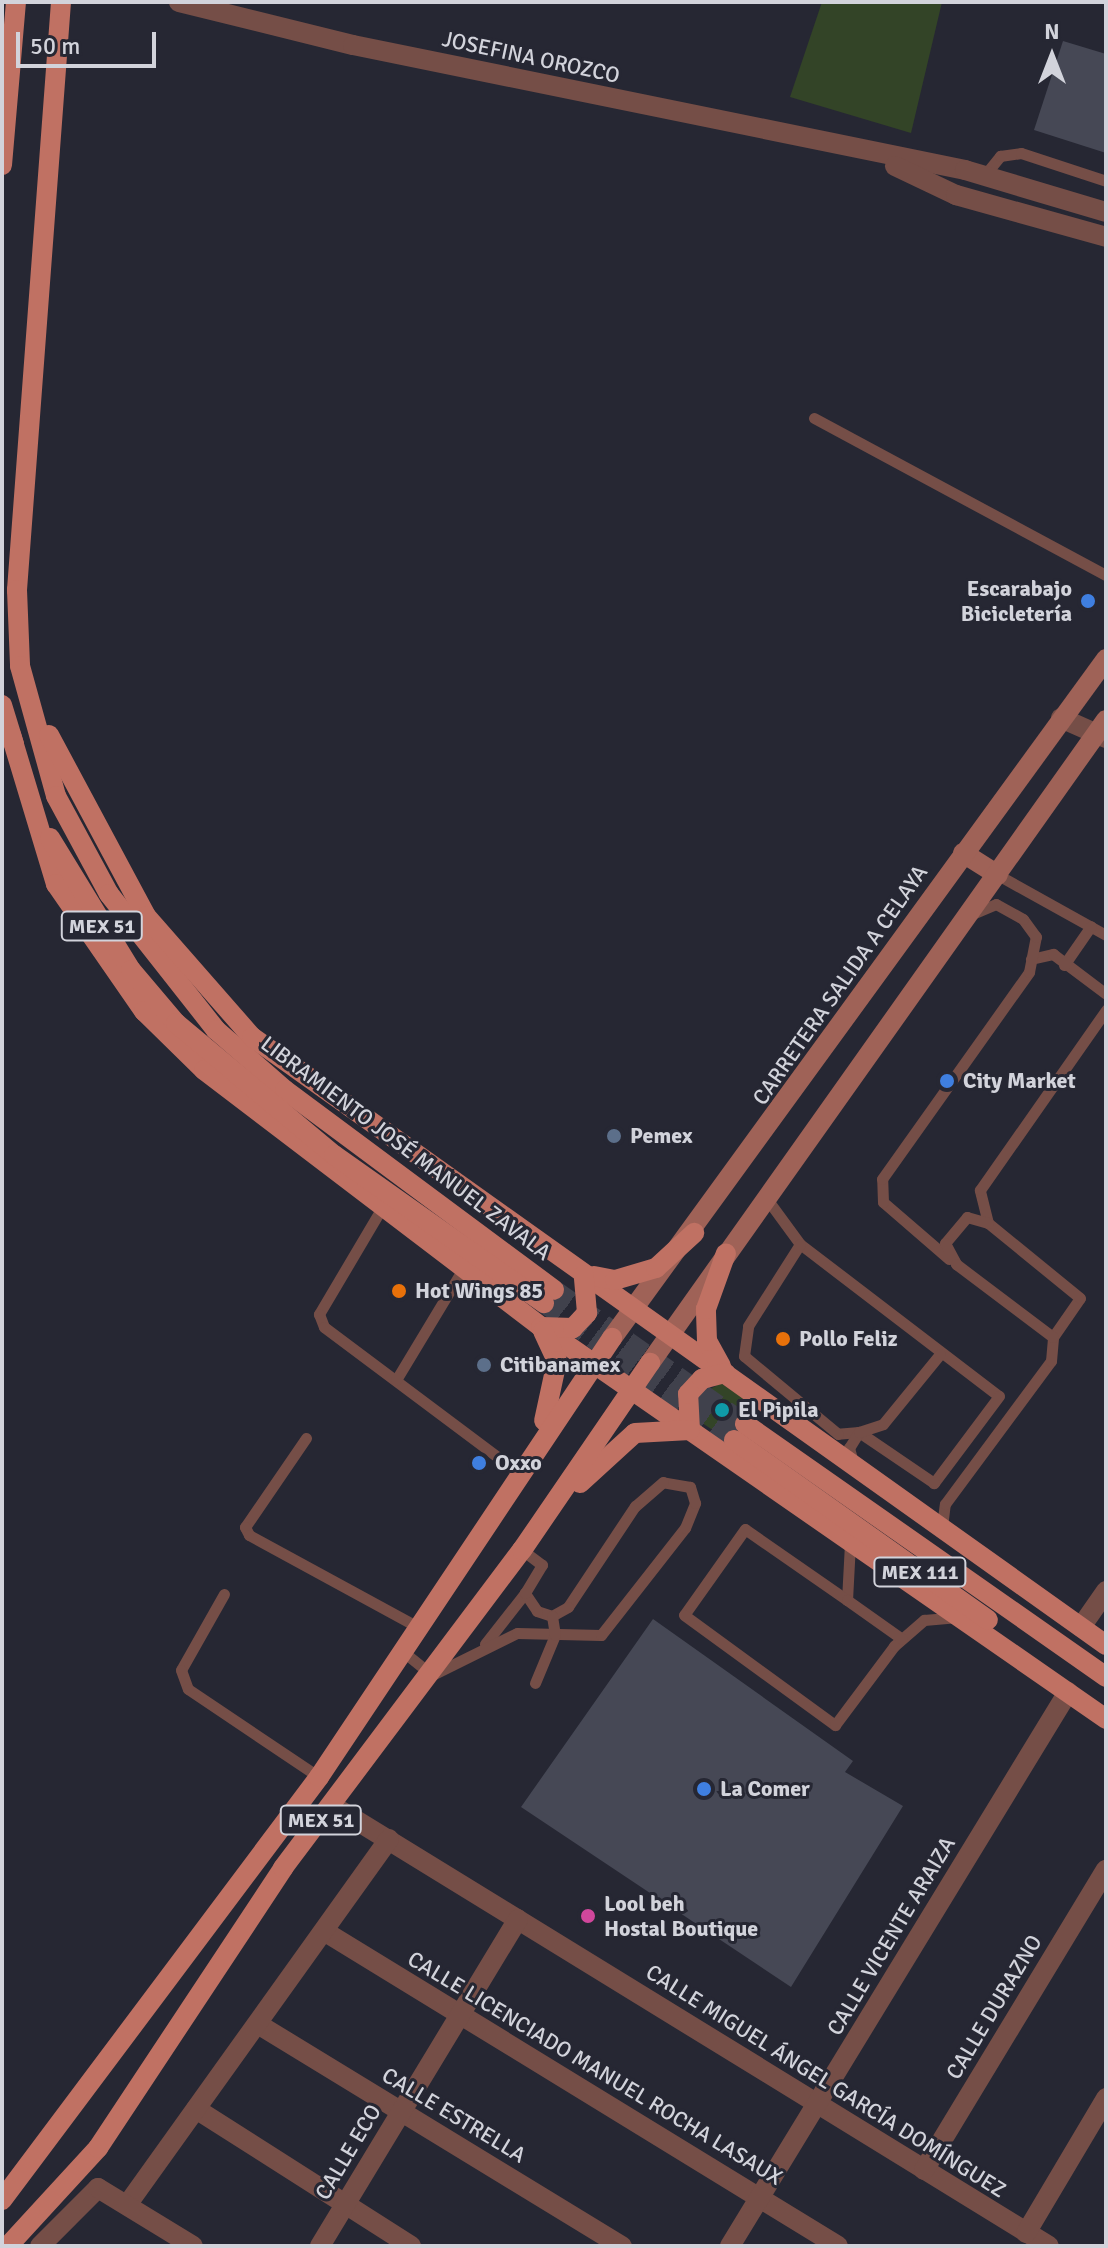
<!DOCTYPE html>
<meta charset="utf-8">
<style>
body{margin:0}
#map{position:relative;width:1108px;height:2248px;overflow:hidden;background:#262733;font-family:Signika,sans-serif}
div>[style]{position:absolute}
.green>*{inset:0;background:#334427}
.building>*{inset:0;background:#464855}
.primary-tunnel>*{height:20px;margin-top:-10px;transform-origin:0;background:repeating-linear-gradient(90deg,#40414c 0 20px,transparent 0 30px)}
.service>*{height:11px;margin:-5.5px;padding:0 5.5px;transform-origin:5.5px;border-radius:5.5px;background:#754e47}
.minor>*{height:20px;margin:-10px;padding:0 10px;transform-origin:10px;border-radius:10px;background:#754e47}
.secondary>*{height:20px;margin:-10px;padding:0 10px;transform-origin:10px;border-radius:10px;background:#9f6257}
.primary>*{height:20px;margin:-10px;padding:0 10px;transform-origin:10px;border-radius:10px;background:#c07163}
.dots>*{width:22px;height:22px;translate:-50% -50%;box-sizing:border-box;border:4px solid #262733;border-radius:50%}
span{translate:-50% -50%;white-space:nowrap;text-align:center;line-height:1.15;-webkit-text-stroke:6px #262733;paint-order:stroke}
.shield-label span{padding:2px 6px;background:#262733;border:2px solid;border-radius:6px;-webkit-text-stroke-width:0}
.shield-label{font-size:20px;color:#d2d3db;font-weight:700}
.street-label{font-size:22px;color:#d2d3db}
.poi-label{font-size:22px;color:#d2d3db;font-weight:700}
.right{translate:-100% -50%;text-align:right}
.left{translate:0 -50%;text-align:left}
.frame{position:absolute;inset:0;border:4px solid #d2d3db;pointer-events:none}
.north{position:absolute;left:1012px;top:16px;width:80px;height:80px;-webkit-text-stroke:6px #262733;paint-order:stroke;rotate:0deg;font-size:22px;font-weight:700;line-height:32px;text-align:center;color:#d2d3db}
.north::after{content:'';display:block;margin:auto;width:28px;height:36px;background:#d2d3db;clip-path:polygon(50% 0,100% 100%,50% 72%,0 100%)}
.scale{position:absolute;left:16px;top:32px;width:140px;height:36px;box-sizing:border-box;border:4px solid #d2d3db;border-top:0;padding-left:10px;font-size:24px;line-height:28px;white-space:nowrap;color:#d2d3db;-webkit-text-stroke:6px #262733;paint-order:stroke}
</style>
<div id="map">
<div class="green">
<i style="clip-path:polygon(822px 2px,942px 2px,911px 133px,790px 97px)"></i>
<i style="clip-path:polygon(721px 1383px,748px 1401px,725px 1438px,696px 1419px,694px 1398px)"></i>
</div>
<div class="building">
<i style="clip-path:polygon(1063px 41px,1106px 54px,1106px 153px,1034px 130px)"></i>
<i style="clip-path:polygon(653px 1619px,853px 1761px,845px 1772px,903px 1806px,791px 1987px,521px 1807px)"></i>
</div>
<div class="primary-tunnel">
<i style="left:554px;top:1290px;width:233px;rotate:35.1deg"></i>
<i style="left:544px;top:1303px;width:234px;rotate:35.8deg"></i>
</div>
<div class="service">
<i style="left:984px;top:176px;width:26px;rotate:-51deg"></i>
<i style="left:1000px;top:156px;width:21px;rotate:-8deg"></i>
<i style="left:1021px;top:153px;width:89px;rotate:18.2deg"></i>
<i style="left:814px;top:418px;width:332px;rotate:28.3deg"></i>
<i style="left:998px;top:875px;width:124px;rotate:29.1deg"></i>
<i style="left:1031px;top:959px;width:23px;rotate:-13deg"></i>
<i style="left:1053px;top:954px;width:66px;rotate:37deg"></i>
<i style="left:1064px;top:965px;width:47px;rotate:-55.3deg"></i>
<i style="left:767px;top:1199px;width:56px;rotate:53.7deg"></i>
<i style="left:800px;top:1244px;width:250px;rotate:37.4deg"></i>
<i style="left:999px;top:1396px;width:109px;rotate:126.8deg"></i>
<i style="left:934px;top:1483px;width:91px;rotate:-145.8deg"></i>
<i style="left:859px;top:1432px;width:21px;rotate:175deg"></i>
<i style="left:838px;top:1434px;width:122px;rotate:-140.3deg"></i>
<i style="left:744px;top:1356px;width:30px;rotate:-82deg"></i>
<i style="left:748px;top:1326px;width:97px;rotate:-57.6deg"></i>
<i style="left:380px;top:1211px;width:120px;rotate:120.6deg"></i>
<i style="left:319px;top:1314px;width:14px;rotate:69deg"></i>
<i style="left:324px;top:1327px;width:242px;rotate:36.8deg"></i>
<i style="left:988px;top:1223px;width:34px;rotate:-104deg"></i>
<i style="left:980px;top:1190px;width:220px;rotate:-55deg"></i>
<i style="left:949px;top:1259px;width:87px;rotate:-139.2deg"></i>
<i style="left:883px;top:1202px;width:23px;rotate:-92deg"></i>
<i style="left:882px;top:1179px;width:254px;rotate:-54.6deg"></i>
<i style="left:1029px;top:972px;width:36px;rotate:-79deg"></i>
<i style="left:1036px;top:937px;width:22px;rotate:-126deg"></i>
<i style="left:1023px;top:919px;width:31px;rotate:-151deg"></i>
<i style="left:996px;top:904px;width:25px;rotate:157deg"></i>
<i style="left:396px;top:1380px;width:130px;rotate:-58.9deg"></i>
<i style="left:306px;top:1438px;width:108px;rotate:124.4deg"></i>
<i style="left:245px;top:1527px;width:9px;rotate:63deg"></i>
<i style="left:249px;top:1535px;width:190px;rotate:28.6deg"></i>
<i style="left:853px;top:1462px;width:15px;rotate:-106deg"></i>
<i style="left:849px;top:1448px;width:19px;rotate:-58deg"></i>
<i style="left:859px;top:1432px;width:25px;rotate:-18deg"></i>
<i style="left:883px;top:1424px;width:90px;rotate:-50.8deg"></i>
<i style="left:942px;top:1527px;width:23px;rotate:-83deg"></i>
<i style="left:945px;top:1504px;width:178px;rotate:-53.5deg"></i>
<i style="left:1051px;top:1361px;width:24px;rotate:-85deg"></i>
<i style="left:1053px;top:1337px;width:47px;rotate:-55.3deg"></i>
<i style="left:1080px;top:1298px;width:119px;rotate:-140.8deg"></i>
<i style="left:988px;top:1223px;width:22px;rotate:-164deg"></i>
<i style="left:967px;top:1217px;width:34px;rotate:130deg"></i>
<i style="left:945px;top:1243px;width:24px;rotate:62deg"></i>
<i style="left:956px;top:1264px;width:121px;rotate:37deg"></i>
<i style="left:850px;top:1543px;width:57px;rotate:93deg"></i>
<i style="left:847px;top:1600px;width:124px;rotate:-145.2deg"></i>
<i style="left:745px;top:1529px;width:105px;rotate:125.3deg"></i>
<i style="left:684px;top:1615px;width:187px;rotate:36.1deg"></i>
<i style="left:835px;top:1725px;width:99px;rotate:-53.2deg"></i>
<i style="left:894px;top:1646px;width:40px;rotate:-41deg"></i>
<i style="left:924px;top:1620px;width:34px;rotate:-5deg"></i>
<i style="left:224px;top:1594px;width:87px;rotate:119.5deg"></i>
<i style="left:181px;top:1670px;width:20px;rotate:70deg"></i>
<i style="left:188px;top:1689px;width:158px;rotate:33.9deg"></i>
<i style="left:847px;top:1600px;width:67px;rotate:35.3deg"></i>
<i style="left:485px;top:1644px;width:65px;rotate:-51.9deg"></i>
<i style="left:406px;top:1654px;width:33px;rotate:39deg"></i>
<i style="left:432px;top:1675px;width:95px;rotate:-26.3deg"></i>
<i style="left:517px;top:1633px;width:84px;rotate:1.4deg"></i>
<i style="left:601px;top:1635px;width:136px;rotate:-51.9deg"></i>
<i style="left:685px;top:1528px;width:27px;rotate:-68deg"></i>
<i style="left:695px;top:1503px;width:17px;rotate:-107deg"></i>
<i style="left:690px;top:1487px;width:27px;rotate:-170deg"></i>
<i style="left:663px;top:1482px;width:37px;rotate:139deg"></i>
<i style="left:635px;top:1506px;width:121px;rotate:123.6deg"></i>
<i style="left:568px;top:1607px;width:18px;rotate:151deg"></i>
<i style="left:552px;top:1616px;width:16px;rotate:-162deg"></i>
<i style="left:537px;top:1611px;width:22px;rotate:-124deg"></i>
<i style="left:525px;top:1593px;width:33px;rotate:-59deg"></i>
<i style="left:542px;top:1565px;width:25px;rotate:-143deg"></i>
<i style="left:535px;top:1683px;width:52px;rotate:-67.4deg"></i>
<i style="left:555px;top:1635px;width:19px;rotate:-99deg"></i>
</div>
<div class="minor">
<i style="left:179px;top:2px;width:179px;rotate:13.9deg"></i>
<i style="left:353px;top:45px;width:625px;rotate:11.54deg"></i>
<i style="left:965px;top:170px;width:147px;rotate:16.6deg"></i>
<i style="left:895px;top:166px;width:68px;rotate:25.4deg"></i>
<i style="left:956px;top:195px;width:156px;rotate:15.6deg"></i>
<i style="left:1061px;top:718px;width:49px;rotate:24deg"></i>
<i style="left:1081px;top:1627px;width:44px;rotate:-55.2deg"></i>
<i style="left:333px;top:1806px;width:840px;rotate:31.57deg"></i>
<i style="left:327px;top:1933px;width:599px;rotate:31.49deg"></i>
<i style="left:261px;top:2026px;width:423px;rotate:31.4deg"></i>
<i style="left:196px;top:2109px;width:255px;rotate:32.5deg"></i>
<i style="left:924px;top:2170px;width:351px;rotate:-58.8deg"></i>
<i style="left:127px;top:2205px;width:450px;rotate:-54.4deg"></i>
<i style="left:1026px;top:2233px;width:157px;rotate:-59.3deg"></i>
<i style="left:40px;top:2246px;width:82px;rotate:-45deg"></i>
<i style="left:98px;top:2188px;width:111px;rotate:31.4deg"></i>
<i style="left:320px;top:2246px;width:382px;rotate:-58.8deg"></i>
<i style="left:730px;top:2246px;width:649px;rotate:-58.61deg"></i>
</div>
<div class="secondary">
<i style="left:963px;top:853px;width:41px;rotate:32.2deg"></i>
<i style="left:612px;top:1338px;width:840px;rotate:-53.96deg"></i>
<i style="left:650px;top:1363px;width:788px;rotate:-54.66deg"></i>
</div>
<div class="primary">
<i style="left:61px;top:2px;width:590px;rotate:94.28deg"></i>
<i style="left:17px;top:590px;width:76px;rotate:87.7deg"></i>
<i style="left:20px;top:666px;width:135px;rotate:74.5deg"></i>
<i style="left:56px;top:796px;width:111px;rotate:61.6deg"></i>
<i style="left:109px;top:894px;width:173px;rotate:51.8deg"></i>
<i style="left:216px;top:1030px;width:91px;rotate:41deg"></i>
<i style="left:285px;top:1090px;width:335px;rotate:36.6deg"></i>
<i style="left:2px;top:165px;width:164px;rotate:-85.1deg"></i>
<i style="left:2px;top:705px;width:41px;rotate:72.9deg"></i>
<i style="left:11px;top:735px;width:156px;rotate:73.2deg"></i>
<i style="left:56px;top:884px;width:155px;rotate:55.3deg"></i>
<i style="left:144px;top:1011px;width:84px;rotate:44.5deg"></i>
<i style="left:204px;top:1070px;width:424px;rotate:37.3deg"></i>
<i style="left:541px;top:1327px;width:688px;rotate:34.75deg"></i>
<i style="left:49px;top:735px;width:205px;rotate:61.8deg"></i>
<i style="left:146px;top:916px;width:161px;rotate:48.8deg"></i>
<i style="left:252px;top:1037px;width:1048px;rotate:35.45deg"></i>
<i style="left:50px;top:838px;width:155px;rotate:58.5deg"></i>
<i style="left:131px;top:970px;width:70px;rotate:49.7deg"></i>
<i style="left:176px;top:1023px;width:206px;rotate:39.9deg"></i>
<i style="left:334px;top:1155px;width:257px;rotate:35.2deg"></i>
<i style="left:594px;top:1276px;width:21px;rotate:11deg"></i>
<i style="left:615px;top:1280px;width:43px;rotate:-16.3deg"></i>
<i style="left:656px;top:1268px;width:52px;rotate:-42.6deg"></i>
<i style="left:541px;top:1327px;width:32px;rotate:2deg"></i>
<i style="left:573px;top:1328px;width:21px;rotate:-47deg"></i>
<i style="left:587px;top:1313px;width:38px;rotate:-95deg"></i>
<i style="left:543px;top:1331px;width:33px;rotate:65deg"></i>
<i style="left:557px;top:1361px;width:61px;rotate:102.2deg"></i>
<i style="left:721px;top:1366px;width:29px;rotate:-119deg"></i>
<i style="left:707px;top:1341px;width:32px;rotate:-92deg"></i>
<i style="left:706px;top:1309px;width:59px;rotate:-70.3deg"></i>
<i style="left:745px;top:1424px;width:441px;rotate:35deg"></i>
<i style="left:690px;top:1430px;width:36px;rotate:-93deg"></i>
<i style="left:688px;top:1394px;width:21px;rotate:-47deg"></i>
<i style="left:702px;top:1379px;width:24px;rotate:-15deg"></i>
<i style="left:734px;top:1440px;width:311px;rotate:35.3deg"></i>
<i style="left:580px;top:1483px;width:74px;rotate:-42.3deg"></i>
<i style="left:635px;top:1433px;width:55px;rotate:-3.1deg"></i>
<i style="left:2px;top:2200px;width:529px;rotate:-53.15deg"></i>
<i style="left:319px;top:1777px;width:528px;rotate:-56.28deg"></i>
<i style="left:8px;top:2246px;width:133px;rotate:-47.4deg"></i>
<i style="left:98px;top:2148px;width:336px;rotate:-56.5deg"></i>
<i style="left:283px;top:1868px;width:398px;rotate:-53.1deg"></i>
<i style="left:522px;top:1550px;width:227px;rotate:-55.6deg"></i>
</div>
<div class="dots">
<i style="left:1088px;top:601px;background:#3f7fe0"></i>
<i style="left:947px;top:1081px;background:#3f7fe0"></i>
<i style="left:614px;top:1136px;background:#5c6f8a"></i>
<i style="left:399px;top:1291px;background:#e8710a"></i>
<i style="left:783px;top:1339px;background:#e8710a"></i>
<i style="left:484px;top:1365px;background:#5c6f8a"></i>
<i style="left:722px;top:1410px;background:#0f9aa8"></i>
<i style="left:479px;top:1463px;background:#3f7fe0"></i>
<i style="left:704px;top:1789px;background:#3f7fe0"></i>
<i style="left:588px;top:1916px;background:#d1479c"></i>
</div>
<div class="shield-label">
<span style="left:102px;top:926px">MEX 51</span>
<span style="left:920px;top:1572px">MEX 111</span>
<span style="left:321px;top:1820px">MEX 51</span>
</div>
<div class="street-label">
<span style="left:531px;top:57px;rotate:12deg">JOSEFINA OROZCO</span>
<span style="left:840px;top:985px;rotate:-55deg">CARRETERA SALIDA A CELAYA</span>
<span style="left:406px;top:1148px;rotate:37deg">LIBRAMIENTO JOSÉ MANUEL ZAVALA</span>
<span style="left:891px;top:1936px;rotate:-59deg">CALLE VICENTE ARAIZA</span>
<span style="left:994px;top:2007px;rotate:-59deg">CALLE DURAZNO</span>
<span style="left:595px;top:2068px;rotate:31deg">CALLE LICENCIADO MANUEL ROCHA LASAUX</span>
<span style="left:826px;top:2081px;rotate:32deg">CALLE MIGUEL ÁNGEL GARCÍA DOMÍNGUEZ</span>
<span style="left:454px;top:2115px;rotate:31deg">CALLE ESTRELLA</span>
<span style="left:348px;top:2152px;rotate:-59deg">CALLE ECO</span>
</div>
<div class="poi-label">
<span class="right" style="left:1072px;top:601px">Escarabajo<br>Bicicletería</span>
<span class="left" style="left:963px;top:1081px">City Market</span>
<span class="left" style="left:630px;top:1136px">Pemex</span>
<span class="left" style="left:415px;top:1291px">Hot Wings 85</span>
<span class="left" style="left:799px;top:1339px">Pollo Feliz</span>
<span class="left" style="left:500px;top:1365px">Citibanamex</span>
<span class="left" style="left:738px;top:1410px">El Pipila</span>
<span class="left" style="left:495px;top:1463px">Oxxo</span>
<span class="left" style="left:720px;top:1789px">La Comer</span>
<span class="left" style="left:604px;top:1916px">Lool beh<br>Hostal Boutique</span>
</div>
<div class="frame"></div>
<div class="north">N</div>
<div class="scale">50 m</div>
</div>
